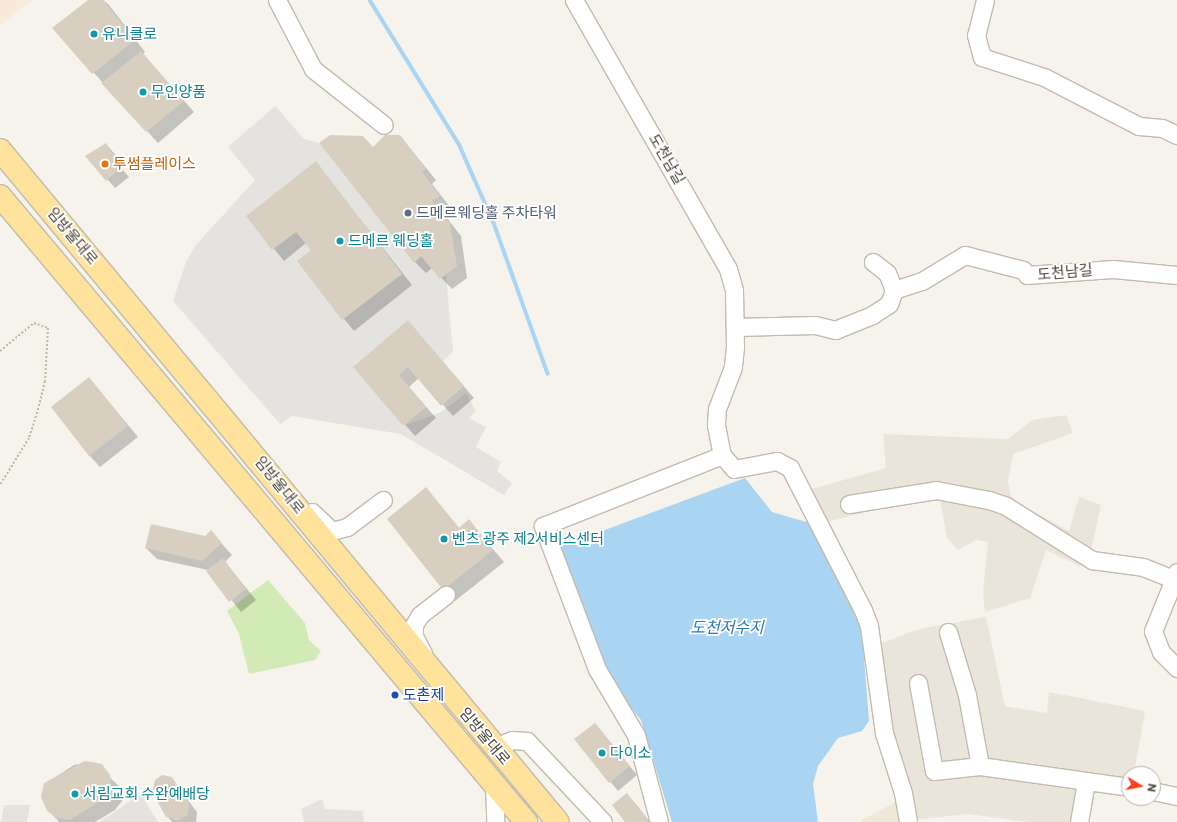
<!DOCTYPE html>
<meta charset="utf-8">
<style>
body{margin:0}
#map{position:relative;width:1177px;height:822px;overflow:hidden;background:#f6f3ec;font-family:Commissioner,"Noto Sans KR",sans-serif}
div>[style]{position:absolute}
.residential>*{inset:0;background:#eae5da}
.commercial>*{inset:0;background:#f7ead8}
.education>*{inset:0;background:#efe8d6}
.green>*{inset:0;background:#d2eab5}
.parking>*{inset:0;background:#e5e3e0}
.water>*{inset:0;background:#a9d4f2}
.shadow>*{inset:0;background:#0003}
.stream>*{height:3.5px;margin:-1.75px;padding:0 1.75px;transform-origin:1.75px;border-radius:1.75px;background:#a9d4f2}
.building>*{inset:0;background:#d8cfc1}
.path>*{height:2px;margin-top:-1px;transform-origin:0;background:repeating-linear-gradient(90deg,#c4b79f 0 2px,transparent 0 4px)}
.roads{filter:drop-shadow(1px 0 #c2bbae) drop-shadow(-1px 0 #c2bbae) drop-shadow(0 1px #c2bbae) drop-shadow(0 -1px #c2bbae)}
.minor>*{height:17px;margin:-8.5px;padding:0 8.5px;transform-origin:8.5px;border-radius:8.5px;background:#fff}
.major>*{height:22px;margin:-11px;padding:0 11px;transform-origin:11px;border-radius:11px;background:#ffe39c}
.dots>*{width:11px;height:11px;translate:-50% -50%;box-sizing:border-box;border:2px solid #fff;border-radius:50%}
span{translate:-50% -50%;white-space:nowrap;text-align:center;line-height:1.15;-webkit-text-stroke:3.5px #fff;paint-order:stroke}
.culture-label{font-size:15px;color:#0d838f}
.left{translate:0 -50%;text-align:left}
.street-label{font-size:15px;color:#4b4439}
.food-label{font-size:15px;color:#c56008}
.service-label{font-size:15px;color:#4e5e75}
.transit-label{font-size:15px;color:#164399}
.water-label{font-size:16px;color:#2e7ab2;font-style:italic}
.north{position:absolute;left:1121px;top:766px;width:40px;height:40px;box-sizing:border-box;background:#fff;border:1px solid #b7b4b0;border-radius:50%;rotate:100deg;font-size:11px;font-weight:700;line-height:16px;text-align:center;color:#4b4439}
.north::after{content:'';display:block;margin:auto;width:14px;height:18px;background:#fc3f1d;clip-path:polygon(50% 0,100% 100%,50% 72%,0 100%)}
</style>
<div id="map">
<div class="residential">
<i style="clip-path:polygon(1066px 415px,1073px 433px,1013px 454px,1008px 482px,1012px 500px,1069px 531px,1079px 497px,1101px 505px,1092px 546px,1080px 566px,1046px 550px,1030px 598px,985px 612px,983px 593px,988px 542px,976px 540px,958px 550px,947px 538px,940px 500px,931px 496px,822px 523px,812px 489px,886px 468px,883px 434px,1008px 439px,1032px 420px)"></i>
<i style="clip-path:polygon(986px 617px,1005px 706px,1047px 713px,1049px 692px,1145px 711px,1134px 774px,1129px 774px,1129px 795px,1099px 791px,1093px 795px,1088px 822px,1028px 822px,968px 814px,911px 820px,872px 647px,919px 629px)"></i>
</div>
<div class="commercial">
<i style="clip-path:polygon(0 0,32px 0,0 25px)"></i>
</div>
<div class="education">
<i style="clip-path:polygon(898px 801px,900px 822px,858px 822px)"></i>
</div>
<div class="green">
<i style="clip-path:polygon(268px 580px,305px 623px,309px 640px,321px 651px,315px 660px,249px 674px,239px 634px,227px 611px)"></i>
</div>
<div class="parking">
<i style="clip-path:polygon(275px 106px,304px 139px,319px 143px,414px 262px,421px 256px,440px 279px,446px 275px,453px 352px,443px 361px,408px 320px,354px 368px,403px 426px,441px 412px,466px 393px,476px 411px,469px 418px,486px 427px,476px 447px,501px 462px,497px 471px,512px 483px,504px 495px,401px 434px,292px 416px,280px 424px,173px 301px,186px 262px,196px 245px,255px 180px,228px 147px)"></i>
<i style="clip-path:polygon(141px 794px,158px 822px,99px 822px)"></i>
<i style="clip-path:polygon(322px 799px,325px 809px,363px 811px,364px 822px,304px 822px,301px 809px)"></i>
<i style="clip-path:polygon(4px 805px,30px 805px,27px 822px,1px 822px)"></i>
</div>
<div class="water">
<i style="clip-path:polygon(745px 478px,772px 512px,813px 524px,847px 589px,862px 633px,869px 721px,862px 731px,838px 738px,818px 766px,813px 784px,818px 822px,672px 822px,641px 720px,614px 687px,559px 547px)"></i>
</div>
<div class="shadow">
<i style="clip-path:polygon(90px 0,103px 0,109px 5px,145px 52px,143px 54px,194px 112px,158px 143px,53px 28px)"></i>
<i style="clip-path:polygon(400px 136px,436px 180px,432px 184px,450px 207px,443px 213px,461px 236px,467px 278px,452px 289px,432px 268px,426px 273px,415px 262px,374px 148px)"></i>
<i style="clip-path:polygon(106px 144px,125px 166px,121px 168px,129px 177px,115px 188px,87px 156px)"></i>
<i style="clip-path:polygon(316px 163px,412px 285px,354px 331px,298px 262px,312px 251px,306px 243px,284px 261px,247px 216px)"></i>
<i style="clip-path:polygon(408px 322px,474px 398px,453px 416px,419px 378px,409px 387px,436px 418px,415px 436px,355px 368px)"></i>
<i style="clip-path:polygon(89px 378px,138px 437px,100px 467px,89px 455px)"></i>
<i style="clip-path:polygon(426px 489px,460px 529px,469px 521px,504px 562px,455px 601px,444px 590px)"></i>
<i style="clip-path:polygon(211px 532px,232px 555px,225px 562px,256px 600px,241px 612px,208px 570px,157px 559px,146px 548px,205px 537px)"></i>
<i style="clip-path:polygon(595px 724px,637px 775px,618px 791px,576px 740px)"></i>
<i style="clip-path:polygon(93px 762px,120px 787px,122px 801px,115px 810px,95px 822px,59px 822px,48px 810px,45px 784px,74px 765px)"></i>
<i style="clip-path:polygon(171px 778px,197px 812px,196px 822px,172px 822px,167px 816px)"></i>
<i style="clip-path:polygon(627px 795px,635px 803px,650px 822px,626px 822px)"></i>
</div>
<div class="stream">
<i style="left:370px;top:0;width:172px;rotate:58.3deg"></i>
<i style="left:460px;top:146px;width:84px;rotate:66.2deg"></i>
<i style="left:494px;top:223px;width:160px;rotate:70.3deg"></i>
</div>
<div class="building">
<i style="clip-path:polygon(88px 0,103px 0,135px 40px,92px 74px,52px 28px)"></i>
<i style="clip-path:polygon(141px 51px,184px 101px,146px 132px,101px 83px)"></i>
<i style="clip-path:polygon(330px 135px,363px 136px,373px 147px,385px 135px,400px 135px,426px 169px,422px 172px,440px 196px,432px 201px,450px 224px,457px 266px,440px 279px,421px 256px,414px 263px,319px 143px)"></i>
<i style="clip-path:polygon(106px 143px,121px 168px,106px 181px,85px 156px)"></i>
<i style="clip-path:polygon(316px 161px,402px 274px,342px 320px,297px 261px,311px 250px,296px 232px,272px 250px,246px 216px)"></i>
<i style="clip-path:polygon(408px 320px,464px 386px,441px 406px,408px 367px,399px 375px,426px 407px,403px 426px,353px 367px)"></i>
<i style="clip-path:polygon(89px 377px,128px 426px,89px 456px,51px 407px)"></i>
<i style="clip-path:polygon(426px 487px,459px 528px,469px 519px,493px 550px,443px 590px,387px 519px)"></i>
<i style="clip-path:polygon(151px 524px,205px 536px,211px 530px,222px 543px,202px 561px,145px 548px)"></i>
<i style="clip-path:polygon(223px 558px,246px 589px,229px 602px,206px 571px)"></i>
<i style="clip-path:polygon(595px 723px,630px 766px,609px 783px,574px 739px)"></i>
<i style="clip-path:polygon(85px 761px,102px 764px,110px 775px,111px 790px,104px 799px,70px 820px,57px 818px,47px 811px,41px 797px,44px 783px)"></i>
<i style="clip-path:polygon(162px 775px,172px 777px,189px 803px,188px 815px,178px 821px,166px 817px,152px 792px,155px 780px)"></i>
<i style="clip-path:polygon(627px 793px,649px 822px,625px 822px,612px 805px)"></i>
</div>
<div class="path">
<i style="left:0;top:351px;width:44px;rotate:-39.5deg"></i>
<i style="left:34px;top:323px;width:15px;rotate:20deg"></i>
<i style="left:48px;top:328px;width:53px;rotate:93.2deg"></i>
<i style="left:45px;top:381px;width:36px;rotate:104deg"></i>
<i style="left:36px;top:416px;width:23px;rotate:108deg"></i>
<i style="left:29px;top:438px;width:55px;rotate:121.7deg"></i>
</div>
<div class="roads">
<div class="minor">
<i style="left:277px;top:0;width:78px;rotate:62.4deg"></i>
<i style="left:313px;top:69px;width:90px;rotate:38.3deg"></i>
<i style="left:574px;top:0;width:310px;rotate:60.2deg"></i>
<i style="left:728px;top:269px;width:22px;rotate:74deg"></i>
<i style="left:734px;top:290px;width:57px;rotate:89deg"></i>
<i style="left:735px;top:347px;width:20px;rotate:96deg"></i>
<i style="left:733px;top:367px;width:45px;rotate:110.9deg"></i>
<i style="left:717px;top:409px;width:16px;rotate:94deg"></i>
<i style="left:716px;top:425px;width:31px;rotate:79deg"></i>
<i style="left:722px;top:455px;width:18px;rotate:49deg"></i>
<i style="left:734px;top:469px;width:44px;rotate:-10.5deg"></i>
<i style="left:777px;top:461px;width:15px;rotate:28deg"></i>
<i style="left:790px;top:468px;width:160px;rotate:62.8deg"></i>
<i style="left:863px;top:610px;width:17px;rotate:69deg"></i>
<i style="left:869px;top:626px;width:108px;rotate:82deg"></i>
<i style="left:884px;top:733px;width:63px;rotate:72.4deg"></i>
<i style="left:903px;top:793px;width:29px;rotate:80deg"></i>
<i style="left:985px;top:0;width:36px;rotate:104deg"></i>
<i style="left:976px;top:35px;width:23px;rotate:75deg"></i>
<i style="left:982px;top:57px;width:65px;rotate:17.9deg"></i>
<i style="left:1044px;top:77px;width:107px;rotate:27.3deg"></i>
<i style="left:1139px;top:126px;width:23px;rotate:5deg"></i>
<i style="left:1162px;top:128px;width:17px;rotate:25deg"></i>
<i style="left:894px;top:290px;width:29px;rotate:-18deg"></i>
<i style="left:922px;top:281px;width:50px;rotate:-31.2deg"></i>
<i style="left:965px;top:255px;width:60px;rotate:14.5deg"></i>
<i style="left:1023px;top:270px;width:6px;rotate:51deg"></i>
<i style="left:1027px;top:275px;width:86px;rotate:-4deg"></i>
<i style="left:1113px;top:269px;width:64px;rotate:5.4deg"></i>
<i style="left:735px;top:327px;width:80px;rotate:-1.4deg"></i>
<i style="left:815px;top:325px;width:21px;rotate:14deg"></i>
<i style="left:835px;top:330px;width:40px;rotate:-22deg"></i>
<i style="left:872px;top:315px;width:20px;rotate:-33deg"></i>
<i style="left:889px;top:304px;width:15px;rotate:-70deg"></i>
<i style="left:894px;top:290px;width:18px;rotate:-112deg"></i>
<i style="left:887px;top:273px;width:18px;rotate:-142deg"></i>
<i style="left:849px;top:504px;width:88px;rotate:-9.1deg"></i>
<i style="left:936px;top:490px;width:54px;rotate:10.7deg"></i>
<i style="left:989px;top:500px;width:18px;rotate:19deg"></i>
<i style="left:1006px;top:506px;width:102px;rotate:32.1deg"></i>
<i style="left:1092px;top:560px;width:51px;rotate:7.8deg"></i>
<i style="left:1143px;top:567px;width:32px;rotate:22deg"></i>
<i style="left:312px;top:512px;width:28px;rotate:44deg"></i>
<i style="left:332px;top:531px;width:16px;rotate:-15deg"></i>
<i style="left:347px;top:527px;width:45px;rotate:-36.9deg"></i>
<i style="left:1177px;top:572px;width:64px;rotate:112.1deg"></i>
<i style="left:1153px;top:631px;width:22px;rotate:69deg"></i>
<i style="left:1161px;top:652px;width:23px;rotate:45deg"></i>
<i style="left:948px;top:632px;width:66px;rotate:73.2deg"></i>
<i style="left:967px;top:695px;width:72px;rotate:79.6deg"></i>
<i style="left:980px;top:766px;width:150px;rotate:8deg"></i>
<i style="left:423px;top:653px;width:19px;rotate:-118deg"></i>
<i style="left:414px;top:636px;width:11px;rotate:-90deg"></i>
<i style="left:414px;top:625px;width:12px;rotate:-59deg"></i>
<i style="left:420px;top:615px;width:33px;rotate:-38deg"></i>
<i style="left:918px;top:683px;width:89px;rotate:79.7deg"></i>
<i style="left:934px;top:771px;width:46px;rotate:-6.2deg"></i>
<i style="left:494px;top:747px;width:19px;rotate:-21deg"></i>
<i style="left:512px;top:740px;width:15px;rotate:4deg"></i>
<i style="left:527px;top:741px;width:111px;rotate:46.8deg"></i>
<i style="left:494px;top:784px;width:38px;rotate:88deg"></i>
<i style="left:1153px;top:791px;width:25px;rotate:12deg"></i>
<i style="left:659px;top:822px;width:90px;rotate:-104.8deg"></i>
<i style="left:636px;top:735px;width:77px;rotate:-120.6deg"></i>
<i style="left:597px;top:669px;width:153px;rotate:-110.7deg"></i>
<i style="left:543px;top:526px;width:193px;rotate:-21.6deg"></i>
<i style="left:1079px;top:822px;width:41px;rotate:-80.1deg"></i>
</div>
<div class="major">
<i style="left:0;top:150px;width:873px;rotate:50.3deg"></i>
<i style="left:0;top:196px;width:818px;rotate:49.96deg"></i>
</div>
</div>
<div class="dots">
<i style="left:94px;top:34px;background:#0f9aa8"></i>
<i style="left:143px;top:92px;background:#0f9aa8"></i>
<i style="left:105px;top:164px;background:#e8710a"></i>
<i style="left:408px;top:213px;background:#5c6f8a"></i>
<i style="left:340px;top:241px;background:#0f9aa8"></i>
<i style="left:444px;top:539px;background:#0f9aa8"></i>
<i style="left:395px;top:695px;background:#1a4fb4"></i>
<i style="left:602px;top:753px;background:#0f9aa8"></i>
<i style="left:75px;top:794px;background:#0f9aa8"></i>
</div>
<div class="culture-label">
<span class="left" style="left:102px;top:34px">유니클로</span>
<span class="left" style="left:151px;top:92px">무인양품</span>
<span class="left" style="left:348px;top:241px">드메르 웨딩홀</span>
<span class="left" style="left:452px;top:539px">벤츠 광주 제2서비스센터</span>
<span class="left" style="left:610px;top:753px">다이소</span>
<span class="left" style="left:83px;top:794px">서림교회 수완예배당</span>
</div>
<div class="street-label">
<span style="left:667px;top:159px;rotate:60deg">도천남길</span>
<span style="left:73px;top:236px;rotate:50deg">임방울대로</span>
<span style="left:1065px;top:272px;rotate:-5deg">도천남길</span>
<span style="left:280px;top:485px;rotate:51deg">임방울대로</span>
<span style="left:485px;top:736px;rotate:50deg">임방울대로</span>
</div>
<div class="food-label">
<span class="left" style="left:113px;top:164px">투썸플레이스</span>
</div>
<div class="service-label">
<span class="left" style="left:416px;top:213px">드메르웨딩홀 주차타워</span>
</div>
<div class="transit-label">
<span class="left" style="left:403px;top:695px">도촌제</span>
</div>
<div class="water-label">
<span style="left:727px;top:627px">도천저수지</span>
</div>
<div class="north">N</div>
</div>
